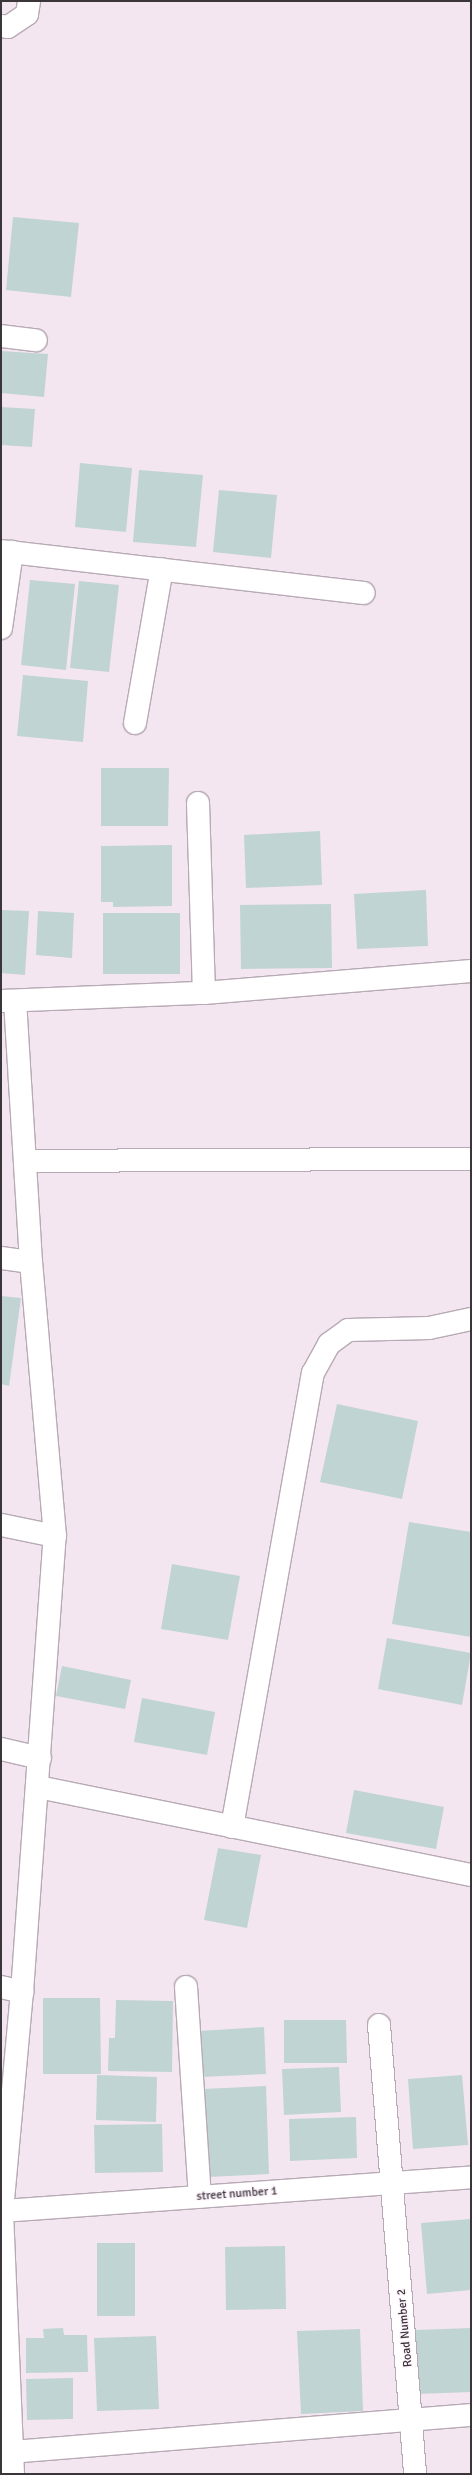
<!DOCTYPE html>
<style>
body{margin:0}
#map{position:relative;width:472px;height:2475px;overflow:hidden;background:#f4e6f1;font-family:Signika,sans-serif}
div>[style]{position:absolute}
.building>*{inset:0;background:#c0d4d3}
.roads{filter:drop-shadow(1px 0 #b7aab4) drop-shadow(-1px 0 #b7aab4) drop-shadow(0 1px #b7aab4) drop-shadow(0 -1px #b7aab4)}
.street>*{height:22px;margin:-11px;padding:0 11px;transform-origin:11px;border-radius:11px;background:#fff}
span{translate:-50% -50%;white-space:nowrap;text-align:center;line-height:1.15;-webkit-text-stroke:3px #fef5fc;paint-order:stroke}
.street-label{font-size:12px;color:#3a3539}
.frame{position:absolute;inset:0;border:2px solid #3a3539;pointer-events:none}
</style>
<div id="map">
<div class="building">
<i style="clip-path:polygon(13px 217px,79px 223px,71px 297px,6px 290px)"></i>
<i style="clip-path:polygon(1px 351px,48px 354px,44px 397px,1px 393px)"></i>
<i style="clip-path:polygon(1px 407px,35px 409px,32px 447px,1px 445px)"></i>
<i style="clip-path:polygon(80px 463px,132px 468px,126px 532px,75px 527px)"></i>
<i style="clip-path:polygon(139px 470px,203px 475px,196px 547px,133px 542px)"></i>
<i style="clip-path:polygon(219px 490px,277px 495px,271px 558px,213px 552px)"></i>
<i style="clip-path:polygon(30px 580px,75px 584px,66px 670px,21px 665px)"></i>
<i style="clip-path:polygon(79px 581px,119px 585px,109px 672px,70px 668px)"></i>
<i style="clip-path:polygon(23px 675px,88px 681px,83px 742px,17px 736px)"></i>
<i style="clip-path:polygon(101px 768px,169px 768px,168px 826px,101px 826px)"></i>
<i style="clip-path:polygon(320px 831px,322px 885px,246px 888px,244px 835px)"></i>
<i style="clip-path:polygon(172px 845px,172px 906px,113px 907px,113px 902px,101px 902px,101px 846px)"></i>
<i style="clip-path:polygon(426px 890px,428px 946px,357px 949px,354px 894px)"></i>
<i style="clip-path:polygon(331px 904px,332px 968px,241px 969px,240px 905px)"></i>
<i style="clip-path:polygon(1px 910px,29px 911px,25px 975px,1px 973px)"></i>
<i style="clip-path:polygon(38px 911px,74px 913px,72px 958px,36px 955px)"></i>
<i style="clip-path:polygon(103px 913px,180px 913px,180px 974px,103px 974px)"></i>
<i style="clip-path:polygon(1px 1296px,21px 1298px,9px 1386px,1px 1384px)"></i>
<i style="clip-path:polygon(337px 1404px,418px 1421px,402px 1499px,320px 1482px)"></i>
<i style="clip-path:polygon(409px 1522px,471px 1532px,471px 1637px,392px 1624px)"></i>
<i style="clip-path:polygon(172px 1564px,240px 1576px,228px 1640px,161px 1629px)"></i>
<i style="clip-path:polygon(387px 1638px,471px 1653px,462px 1705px,378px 1689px)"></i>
<i style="clip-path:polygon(62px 1666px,131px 1680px,125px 1709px,56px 1696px)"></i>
<i style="clip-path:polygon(142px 1698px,215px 1712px,207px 1755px,134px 1742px)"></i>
<i style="clip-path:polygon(354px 1790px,444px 1807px,436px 1849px,346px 1833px)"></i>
<i style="clip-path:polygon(218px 1848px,261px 1855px,247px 1928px,204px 1920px)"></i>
<i style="clip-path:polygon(43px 1998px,100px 1998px,101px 2074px,43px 2074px)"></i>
<i style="clip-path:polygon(116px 2000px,173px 2001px,172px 2072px,108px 2071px,109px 2038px,115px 2038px)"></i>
<i style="clip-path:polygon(284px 2020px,346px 2020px,347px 2063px,284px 2063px)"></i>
<i style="clip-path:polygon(264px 2027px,266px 2074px,201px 2077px,198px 2031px)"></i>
<i style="clip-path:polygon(339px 2067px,341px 2112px,284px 2115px,282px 2069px)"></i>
<i style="clip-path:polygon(97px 2075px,157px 2077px,156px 2122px,96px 2120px)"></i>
<i style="clip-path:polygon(462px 2075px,468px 2145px,413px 2149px,408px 2079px)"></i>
<i style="clip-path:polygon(266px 2086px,269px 2174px,207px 2177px,203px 2089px)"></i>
<i style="clip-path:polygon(356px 2117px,357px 2158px,290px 2161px,289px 2119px)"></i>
<i style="clip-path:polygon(162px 2124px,163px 2172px,95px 2173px,94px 2125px)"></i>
<i style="clip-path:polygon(471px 2219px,471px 2290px,427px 2294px,421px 2223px)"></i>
<i style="clip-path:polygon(97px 2243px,135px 2243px,135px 2316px,97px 2316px)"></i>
<i style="clip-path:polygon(285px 2246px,286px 2309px,226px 2310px,225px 2247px)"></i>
<i style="clip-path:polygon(63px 2328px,64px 2335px,87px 2335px,88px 2372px,26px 2373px,26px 2338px,44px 2338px,43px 2329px)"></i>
<i style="clip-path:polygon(471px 2328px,471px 2392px,417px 2394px,415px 2330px)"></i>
<i style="clip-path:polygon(360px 2329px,363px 2411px,301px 2414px,297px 2331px)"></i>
<i style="clip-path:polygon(156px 2336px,159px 2409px,97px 2411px,94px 2338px)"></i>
<i style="clip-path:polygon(73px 2378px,73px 2419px,27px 2420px,26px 2379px)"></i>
</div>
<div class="roads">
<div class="street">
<i style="left:1px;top:26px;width:7px;rotate:8deg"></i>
<i style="left:8px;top:27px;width:23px;rotate:-34deg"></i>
<i style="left:27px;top:14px;width:13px;rotate:-81deg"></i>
<i style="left:1px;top:336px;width:35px;rotate:7deg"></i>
<i style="left:1px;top:551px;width:365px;rotate:6.6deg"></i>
<i style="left:1px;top:628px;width:77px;rotate:-81.8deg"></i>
<i style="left:135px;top:723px;width:156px;rotate:-80.1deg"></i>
<i style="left:198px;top:803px;width:190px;rotate:88.2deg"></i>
<i style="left:1px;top:1001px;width:203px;rotate:-2.3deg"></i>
<i style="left:204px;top:993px;width:268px;rotate:-4.7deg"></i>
<i style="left:25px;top:1161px;width:446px;rotate:-0.3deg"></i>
<i style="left:1px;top:1258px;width:30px;rotate:8deg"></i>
<i style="left:1px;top:1525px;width:55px;rotate:11.5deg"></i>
<i style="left:1px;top:1749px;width:40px;rotate:13deg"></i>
<i style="left:38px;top:1787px;width:442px;rotate:11.5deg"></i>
<i style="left:232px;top:1827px;width:461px;rotate:-79.9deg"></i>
<i style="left:313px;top:1373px;width:33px;rotate:-61deg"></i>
<i style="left:329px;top:1344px;width:24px;rotate:-36deg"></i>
<i style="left:348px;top:1330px;width:81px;rotate:-1.4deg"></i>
<i style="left:429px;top:1328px;width:43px;rotate:-12.1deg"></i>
<i style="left:1px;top:1987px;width:22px;rotate:13deg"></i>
<i style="left:186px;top:1987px;width:210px;rotate:86.2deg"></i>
<i style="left:379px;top:2025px;width:450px;rotate:85.4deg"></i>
<i style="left:2px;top:2211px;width:470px;rotate:-4.1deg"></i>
<i style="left:11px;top:2452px;width:461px;rotate:-4.6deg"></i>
<i style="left:13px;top:2474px;width:263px;rotate:-92.4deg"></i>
<i style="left:2px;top:2211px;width:220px;rotate:-84.8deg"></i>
<i style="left:22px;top:1992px;width:457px;rotate:-85.9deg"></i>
<i style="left:55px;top:1536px;width:275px;rotate:-95deg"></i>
<i style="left:31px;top:1262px;width:261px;rotate:-93.5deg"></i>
</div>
</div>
<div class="street-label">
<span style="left:237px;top:2194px;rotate:-4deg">street number 1</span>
<span style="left:405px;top:2328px;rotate:-95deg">Road Number 2</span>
</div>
<div class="frame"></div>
</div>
